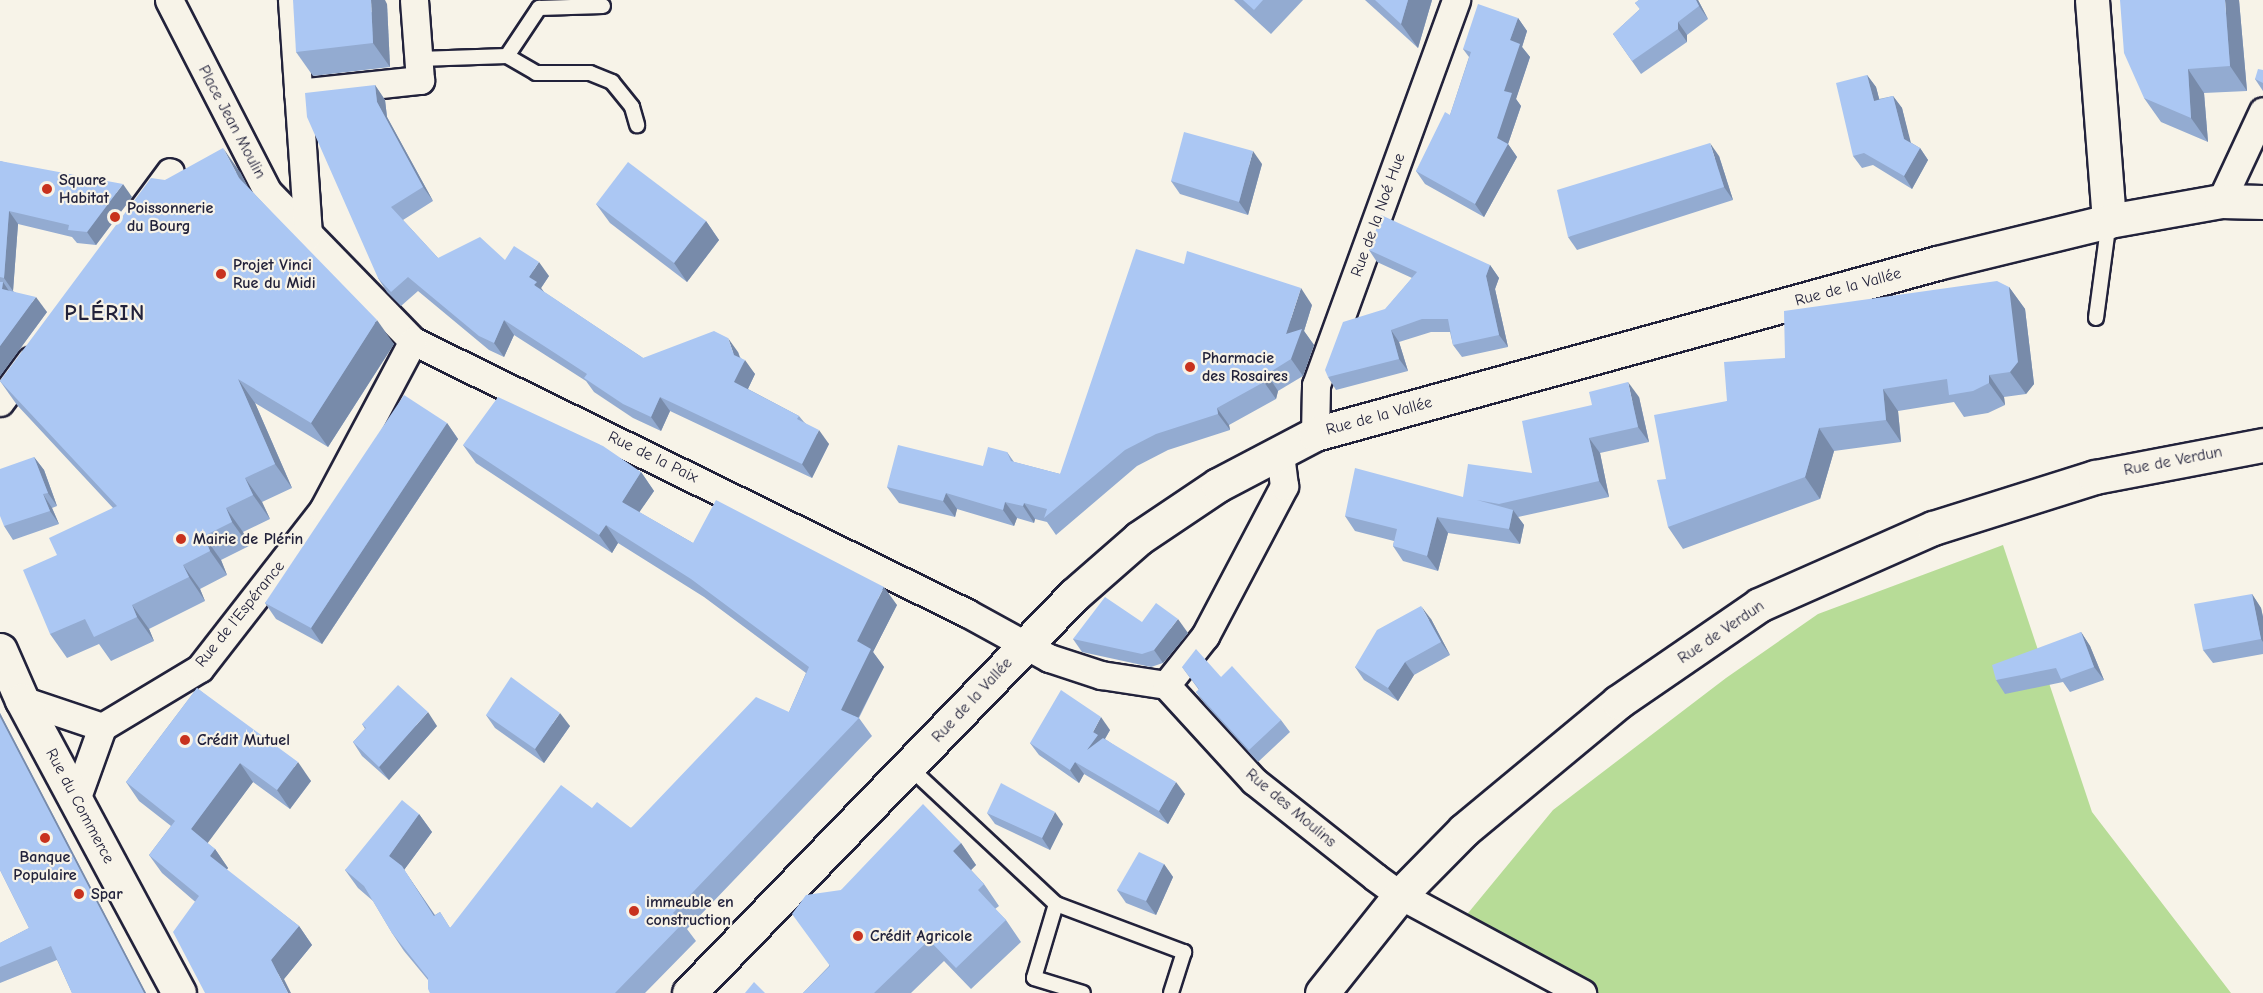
<!DOCTYPE html>
<meta charset="utf-8">
<style>
body{margin:0}
#map{position:relative;width:2263px;height:993px;overflow:hidden;background:#f7f3e8;font-family:"Comic Neue",sans-serif}
div>[style]{position:absolute}
.green>*{inset:0;background:#b7dc97}
.roads{filter:drop-shadow(2px 0 #22223b) drop-shadow(-2px 0 #22223b) drop-shadow(0 2px #22223b) drop-shadow(0 -2px #22223b)}
.lane>*{height:14px;margin:-7px;padding:0 7px;transform-origin:7px;border-radius:7px;background:#f7f3e8}
.street>*{height:27px;margin:-13.5px;padding:0 13.5px;transform-origin:13.5px;border-radius:13.5px;background:#f7f3e8}
.secondary>*{height:33px;margin:-16.5px;padding:0 16.5px;transform-origin:16.5px;border-radius:16.5px;background:#f7f3e8}
.wall>*{inset:0;background:#93abd1}
.shaded-wall>*{inset:0;background:#788baa}
.building>*{inset:0;background:#abc7f3}
.dots>*{width:16px;height:16px;translate:-50% -50%;box-sizing:border-box;border:3px solid #f7f3e8;border-radius:50%}
span{translate:-50% -50%;white-space:nowrap;text-align:center;line-height:1.15;-webkit-text-stroke:4.5px #f7f3e8;paint-order:stroke}
.street-label{font-size:16px;color:#22223b}
.poi-label{font-size:16px;color:#22223b;font-weight:700}
.left{translate:0 -50%;text-align:left}
.district-label{font-size:22px;color:#22223b;font-weight:700;letter-spacing:1.5px}
</style>
<div id="map">
<div class="green">
<i style="clip-path:polygon(2003px 545px,2092px 812px,2231px 993px,1548px 993px,1450px 935px,1553px 810px,1726px 678px,1818px 614px)"></i>
</div>
<div class="roads">
<div class="lane">
<i style="left:507px;top:56px;width:34px;rotate:30deg"></i>
<i style="left:536px;top:73px;width:54px"></i>
<i style="left:590px;top:73px;width:24px;rotate:22deg"></i>
<i style="left:612px;top:82px;width:32px;rotate:51deg"></i>
<i style="left:632px;top:107px;width:19px;rotate:74deg"></i>
<i style="left:419px;top:59px;width:88px;rotate:-2deg"></i>
<i style="left:507px;top:56px;width:58px;rotate:-56.3deg"></i>
<i style="left:539px;top:8px;width:64px;rotate:-1.8deg"></i>
<i style="left:2096px;top:318px;width:98px;rotate:-82.4deg"></i>
<i style="left:908px;top:766px;width:202px;rotate:43deg"></i>
<i style="left:1056px;top:904px;width:137px;rotate:20.6deg"></i>
<i style="left:1184px;top:952px;width:43px;rotate:107.6deg"></i>
<i style="left:1056px;top:904px;width:77px;rotate:106.6deg"></i>
<i style="left:1034px;top:978px;width:51px;rotate:17deg"></i>
</div>
<div class="street">
<i style="left:169px;top:0;width:215px;rotate:62.8deg"></i>
<i style="left:267px;top:191px;width:209px;rotate:45.8deg"></i>
<i style="left:413px;top:341px;width:617px;rotate:26.15deg"></i>
<i style="left:967px;top:613px;width:94px;rotate:28.8deg"></i>
<i style="left:1049px;top:658px;width:55px;rotate:18.1deg"></i>
<i style="left:1101px;top:675px;width:66px;rotate:8.7deg"></i>
<i style="left:1166px;top:685px;width:130px;rotate:47.5deg"></i>
<i style="left:1254px;top:781px;width:154px;rotate:38.4deg"></i>
<i style="left:1375px;top:877px;width:31px;rotate:36deg"></i>
<i style="left:1400px;top:895px;width:207px;rotate:28.3deg"></i>
<i style="left:292px;top:0;width:236px;rotate:86.1deg"></i>
<i style="left:298px;top:93px;width:123px;rotate:-6.1deg"></i>
<i style="left:420px;top:80px;width:80px;rotate:-94.3deg"></i>
<i style="left:2221px;top:201px;width:99px;rotate:-65deg"></i>
<i style="left:142px;top:210px;width:47px;rotate:-53.6deg"></i>
<i style="left:0;top:402px;width:51px;rotate:-53.8deg"></i>
<i style="left:1315px;top:434px;width:49px;rotate:-88.8deg"></i>
<i style="left:1316px;top:385px;width:410px;rotate:-70deg"></i>
<i style="left:1166px;top:685px;width:63px;rotate:-51.5deg"></i>
<i style="left:1205px;top:636px;width:170px;rotate:-62.2deg"></i>
<i style="left:1284px;top:486px;width:34px;rotate:-97deg"></i>
<i style="left:22px;top:700px;width:84px;rotate:18.6deg"></i>
<i style="left:77px;top:797px;width:74px;rotate:-70.3deg"></i>
<i style="left:102px;top:727px;width:114px;rotate:-31deg"></i>
<i style="left:200px;top:668px;width:200px;rotate:-52.1deg"></i>
<i style="left:323px;top:510px;width:191px;rotate:-62deg"></i>
</div>
<div class="secondary">
<i style="left:2092px;top:0;width:222px;rotate:85.6deg"></i>
<i style="left:0;top:650px;width:55px;rotate:66.3deg"></i>
<i style="left:22px;top:700px;width:332px;rotate:61.8deg"></i>
<i style="left:689px;top:993px;width:554px;rotate:-45.95deg"></i>
<i style="left:1074px;top:595px;width:86px;rotate:-41.2deg"></i>
<i style="left:1139px;top:538px;width:95px;rotate:-33.9deg"></i>
<i style="left:1218px;top:485px;width:110px;rotate:-27.7deg"></i>
<i style="left:1315px;top:434px;width:645px;rotate:-15.37deg"></i>
<i style="left:1937px;top:263px;width:177px;rotate:-13.7deg"></i>
<i style="left:2109px;top:221px;width:114px;rotate:-10.1deg"></i>
<i style="left:2221px;top:201px;width:42px;rotate:1.4deg"></i>
<i style="left:1322px;top:993px;width:125px;rotate:-51.5deg"></i>
<i style="left:1400px;top:895px;width:91px;rotate:-45.4deg"></i>
<i style="left:1464px;top:830px;width:200px;rotate:-39.7deg"></i>
<i style="left:1618px;top:702px;width:171px;rotate:-34.5deg"></i>
<i style="left:1759px;top:605px;width:190px;rotate:-23.9deg"></i>
<i style="left:1933px;top:528px;width:170px;rotate:-17.5deg"></i>
<i style="left:2095px;top:477px;width:171px;rotate:-10.8deg"></i>
</div>
</div>
<div class="wall">
<i style="clip-path:polygon(1234px 0,1303px 0,1271px 34px)"></i>
<i style="clip-path:polygon(1365px 0,1432px 0,1418px 48px)"></i>
<i style="clip-path:polygon(1639px 0,1698px 0,1708px 19px,1687px 35px,1687px 42px,1641px 74px,1613px 34px,1640px 9px,1635px 3px)"></i>
<i style="clip-path:polygon(2239px 0,2247px 91px,2204px 93px,2208px 142px,2161px 122px,2144px 98px)"></i>
<i style="clip-path:polygon(387px 4px,390px 67px,313px 76px,296px 52px)"></i>
<i style="clip-path:polygon(1518px 18px,1527px 31px,1522px 47px,1530px 57px,1516px 99px,1521px 106px,1508px 144px,1517px 157px,1484px 217px,1425px 184px,1416px 171px,1450px 115px,1469px 57px,1463px 49px)"></i>
<i style="clip-path:polygon(2263px 70px,2263px 91px,2255px 79px)"></i>
<i style="clip-path:polygon(1867px 75px,1876px 87px,1879px 99px,1893px 96px,1902px 108px,1910px 142px,1920px 148px,1928px 160px,1912px 189px,1873px 165px,1862px 168px,1853px 156px)"></i>
<i style="clip-path:polygon(375px 85px,385px 100px,387px 117px,433px 201px,403px 220px,438px 258px,505px 260px,549px 276px,541px 288px,544px 292px,643px 358px,738px 352px,740px 357px,755px 374px,748px 389px,799px 416px,804px 422px,829px 444px,812px 478px,670px 411px,661px 431px,633px 418px,594px 392px,586px 381px,514px 335px,504px 357px,489px 350px,418px 291px,401px 306px,387px 292px,378px 278px)"></i>
<i style="clip-path:polygon(1719px 156px,1733px 200px,1577px 250px,1568px 237px)"></i>
<i style="clip-path:polygon(0 161px,132px 197px,96px 245px,77px 243px,72px 237px,18px 224px,13px 291px,47px 312px,0 376px)"></i>
<i style="clip-path:polygon(1262px 164px,1248px 215px,1180px 194px,1171px 181px)"></i>
<i style="clip-path:polygon(240px 172px,248px 187px,394px 344px,328px 447px,255px 403px,292px 488px,262px 502px,270px 519px,243px 532px,249px 546px,221px 560px,227px 575px,200px 589px,205px 601px,149px 629px,154px 641px,111px 661px,99px 644px,67px 658px,50px 634px,57px 555px,113px 508px,17px 405px,0 381px,165px 180px)"></i>
<i style="clip-path:polygon(596px 204px,706px 221px,719px 240px,687px 282px,610px 223px)"></i>
<i style="clip-path:polygon(1369px 250px,1490px 265px,1499px 278px,1495px 289px,1508px 347px,1462px 357px,1453px 345px,1450px 332px,1431px 332px,1399px 342px,1408px 371px,1336px 390px,1328px 377px,1412px 278px,1377px 262px)"></i>
<i style="clip-path:polygon(2009px 287px,2025px 309px,2034px 384px,2026px 394px,2004px 397px,2005px 405px,1988px 413px,1964px 417px,1954px 402px,1898px 411px,1901px 442px,1834px 451px,1820px 499px,1683px 549px,1668px 527px,1666px 479px,1727px 401px,1785px 358px)"></i>
<i style="clip-path:polygon(1312px 305px,1304px 331px,1314px 345px,1303px 376px,1278px 391px,1276px 399px,1229px 425px,1230px 430px,1168px 450px,1137px 466px,1056px 535px,1047px 522px,1035px 519px,1034px 523px,1017px 518px,1014px 526px,957px 509px,955px 517px,899px 503px,887px 487px,983px 466px,1007px 452px,1014px 462px,1060px 474px)"></i>
<i style="clip-path:polygon(1639px 397px,1649px 442px,1600px 453px,1609px 497px,1518px 517px,1524px 525px,1520px 544px,1448px 533px,1438px 571px,1403px 561px,1393px 546px,1394px 541px,1355px 531px,1345px 516px,1463px 497px,1532px 473px)"></i>
<i style="clip-path:polygon(447px 423px,458px 439px,322px 644px,276px 619px,265px 603px)"></i>
<i style="clip-path:polygon(463px 445px,641px 472px,654px 491px,639px 512px,693px 543px,897px 605px,873px 652px,884px 667px,859px 718px,872px 736px,687px 929px,696px 941px,645px 993px,430px 993px,428px 980px,404px 951px,392px 933px,373px 901px,358px 888px,345px 870px,419px 814px,432px 832px,404px 870px,435px 915px,440px 912px,450px 928px,592px 808px,631px 828px,789px 712px,806px 673px,704px 597px,618px 543px,612px 553px,476px 463px)"></i>
<i style="clip-path:polygon(34px 457px,44px 470px,57px 506px,52px 508px,59px 524px,13px 540px,4px 526px)"></i>
<i style="clip-path:polygon(2252px 594px,2261px 608px,2263px 617px,2263px 654px,2213px 663px,2203px 650px)"></i>
<i style="clip-path:polygon(1431px 619px,1450px 655px,1414px 675px,1398px 701px,1364px 680px,1355px 667px)"></i>
<i style="clip-path:polygon(1142px 622px,1188px 633px,1163px 663px,1151px 667px,1082px 652px,1073px 639px)"></i>
<i style="clip-path:polygon(2081px 632px,2090px 646px,2104px 680px,2070px 692px,2063px 682px,2005px 694px,1996px 680px)"></i>
<i style="clip-path:polygon(1182px 667px,1221px 677px,1281px 720px,1290px 732px,1258px 762px,1205px 704px,1196px 692px,1199px 690px)"></i>
<i style="clip-path:polygon(197px 688px,311px 781px,290px 809px,253px 782px,207px 843px,215px 849px,228px 868px,226px 870px,299px 926px,312px 945px,284px 979px,162px 873px,149px 855px,171px 826px,139px 801px,126px 782px)"></i>
<i style="clip-path:polygon(0 713px,146px 993px,72px 993px,57px 960px,0 983px,0 943px,29px 928px,0 870px)"></i>
<i style="clip-path:polygon(486px 715px,570px 726px,544px 763px,495px 728px)"></i>
<i style="clip-path:polygon(362px 724px,437px 726px,389px 780px,362px 756px,353px 742px,365px 729px)"></i>
<i style="clip-path:polygon(1110px 730px,1105px 739px,1185px 794px,1168px 824px,1084px 774px,1079px 783px,1039px 755px,1030px 743px)"></i>
<i style="clip-path:polygon(987px 813px,1063px 824px,1050px 850px,995px 824px)"></i>
<i style="clip-path:polygon(961px 843px,976px 865px,971px 870px,984px 884px,999px 906px,995px 909px,1006px 920px,1021px 942px,971px 989px,944px 961px,911px 993px,803px 993px,829px 966px,841px 890px)"></i>
<i style="clip-path:polygon(1164px 864px,1173px 877px,1156px 915px,1126px 903px,1117px 890px)"></i>
</div>
<div class="shaded-wall">
<i style="clip-path:polygon(371px 0,385px 0,387px 4px,390px 67px,373px 43px)"></i>
<i style="clip-path:polygon(1408px 0,1432px 0,1418px 48px,1401px 24px)"></i>
<i style="clip-path:polygon(1696px 0,1698px 0,1708px 19px,1699px 6px)"></i>
<i style="clip-path:polygon(2225px 0,2239px 0,2247px 91px,2230px 66px)"></i>
<i style="clip-path:polygon(1518px 18px,1527px 31px,1522px 47px,1530px 57px,1516px 99px,1521px 106px,1508px 144px,1517px 157px,1484px 217px,1475px 204px,1497px 138px,1504px 91px,1510px 40px)"></i>
<i style="clip-path:polygon(1678px 22px,1687px 35px,1687px 42px,1678px 29px)"></i>
<i style="clip-path:polygon(2188px 69px,2204px 93px,2208px 142px,2191px 118px)"></i>
<i style="clip-path:polygon(1867px 75px,1876px 87px,1883px 113px,1874px 101px)"></i>
<i style="clip-path:polygon(375px 85px,385px 100px,387px 117px,433px 201px,423px 187px,377px 102px)"></i>
<i style="clip-path:polygon(1893px 96px,1902px 108px,1913px 151px,1904px 139px)"></i>
<i style="clip-path:polygon(1710px 143px,1719px 156px,1733px 200px,1724px 187px)"></i>
<i style="clip-path:polygon(223px 148px,240px 172px,256px 202px,239px 178px)"></i>
<i style="clip-path:polygon(1920px 148px,1928px 160px,1912px 189px,1904px 176px)"></i>
<i style="clip-path:polygon(1253px 151px,1262px 164px,1248px 215px,1239px 202px)"></i>
<i style="clip-path:polygon(123px 184px,132px 197px,96px 245px,87px 232px)"></i>
<i style="clip-path:polygon(9px 211px,18px 224px,13px 291px,4px 278px)"></i>
<i style="clip-path:polygon(706px 221px,719px 240px,687px 282px,674px 263px)"></i>
<i style="clip-path:polygon(539px 262px,549px 276px,541px 288px,547px 296px,544px 299px,529px 277px)"></i>
<i style="clip-path:polygon(1490px 265px,1499px 278px,1495px 289px,1508px 347px,1499px 335px,1486px 276px)"></i>
<i style="clip-path:polygon(3px 282px,13px 297px,2px 289px)"></i>
<i style="clip-path:polygon(2009px 287px,2025px 309px,2034px 384px,2026px 394px,2010px 372px)"></i>
<i style="clip-path:polygon(1301px 288px,1312px 305px,1304px 331px,1314px 345px,1303px 376px,1291px 359px,1286px 334px)"></i>
<i style="clip-path:polygon(36px 297px,47px 312px,0 376px,0 346px)"></i>
<i style="clip-path:polygon(377px 320px,394px 344px,328px 447px,311px 423px)"></i>
<i style="clip-path:polygon(504px 320px,514px 335px,504px 357px,494px 343px)"></i>
<i style="clip-path:polygon(1391px 330px,1399px 342px,1408px 371px,1399px 359px)"></i>
<i style="clip-path:polygon(728px 338px,738px 352px,742px 365px,745px 360px,755px 374px,744px 397px,734px 382px,734px 355px)"></i>
<i style="clip-path:polygon(1267px 374px,1278px 391px,1276px 399px,1264px 382px)"></i>
<i style="clip-path:polygon(1989px 375px,2004px 397px,2005px 405px,1989px 383px)"></i>
<i style="clip-path:polygon(238px 379px,255px 403px,292px 488px,275px 464px)"></i>
<i style="clip-path:polygon(1628px 382px,1639px 397px,1649px 442px,1638px 427px)"></i>
<i style="clip-path:polygon(1883px 389px,1898px 411px,1901px 442px,1886px 420px)"></i>
<i style="clip-path:polygon(660px 397px,670px 411px,661px 431px,651px 417px)"></i>
<i style="clip-path:polygon(1217px 408px,1229px 425px,1230px 430px,1218px 414px)"></i>
<i style="clip-path:polygon(447px 423px,458px 439px,322px 644px,311px 628px)"></i>
<i style="clip-path:polygon(1819px 428px,1834px 451px,1820px 499px,1805px 477px)"></i>
<i style="clip-path:polygon(819px 430px,829px 444px,812px 478px,802px 464px)"></i>
<i style="clip-path:polygon(1589px 438px,1600px 453px,1609px 497px,1599px 481px)"></i>
<i style="clip-path:polygon(34px 457px,44px 470px,57px 506px,48px 493px)"></i>
<i style="clip-path:polygon(641px 472px,654px 491px,634px 520px,622px 502px)"></i>
<i style="clip-path:polygon(245px 478px,262px 502px,270px 519px,253px 495px)"></i>
<i style="clip-path:polygon(946px 493px,957px 509px,955px 517px,943px 501px)"></i>
<i style="clip-path:polygon(43px 494px,52px 508px,59px 524px,50px 511px)"></i>
<i style="clip-path:polygon(1005px 502px,1017px 518px,1014px 526px,1003px 510px)"></i>
<i style="clip-path:polygon(1024px 503px,1035px 519px,1034px 523px,1023px 506px)"></i>
<i style="clip-path:polygon(226px 508px,243px 532px,249px 546px,232px 522px)"></i>
<i style="clip-path:polygon(1513px 510px,1524px 525px,1520px 544px,1509px 529px)"></i>
<i style="clip-path:polygon(1437px 517px,1448px 533px,1438px 571px,1427px 556px)"></i>
<i style="clip-path:polygon(606px 525px,618px 543px,612px 553px,599px 535px)"></i>
<i style="clip-path:polygon(204px 536px,221px 560px,227px 575px,210px 551px)"></i>
<i style="clip-path:polygon(183px 565px,200px 589px,205px 601px,189px 577px)"></i>
<i style="clip-path:polygon(884px 587px,897px 605px,873px 652px,884px 667px,857px 720px,841px 710px,857px 641px)"></i>
<i style="clip-path:polygon(2252px 594px,2261px 608px,2263px 617px,2263px 642px,2261px 639px)"></i>
<i style="clip-path:polygon(132px 605px,149px 629px,154px 641px,137px 617px)"></i>
<i style="clip-path:polygon(1421px 606px,1431px 619px,1450px 655px,1441px 642px)"></i>
<i style="clip-path:polygon(1178px 619px,1188px 633px,1163px 663px,1154px 650px)"></i>
<i style="clip-path:polygon(2081px 632px,2090px 646px,2104px 680px,2094px 667px)"></i>
<i style="clip-path:polygon(1405px 662px,1414px 675px,1398px 701px,1388px 688px)"></i>
<i style="clip-path:polygon(428px 712px,437px 726px,389px 780px,379px 767px)"></i>
<i style="clip-path:polygon(0 713px,146px 993px,144px 993px,0 717px)"></i>
<i style="clip-path:polygon(560px 713px,570px 726px,544px 763px,535px 749px)"></i>
<i style="clip-path:polygon(1101px 717px,1110px 730px,1103px 742px,1087px 750px,1093px 732px)"></i>
<i style="clip-path:polygon(298px 762px,311px 781px,290px 809px,277px 790px)"></i>
<i style="clip-path:polygon(1075px 762px,1084px 774px,1079px 783px,1070px 770px)"></i>
<i style="clip-path:polygon(240px 763px,253px 782px,204px 848px,191px 829px)"></i>
<i style="clip-path:polygon(1176px 782px,1185px 794px,1168px 824px,1159px 811px)"></i>
<i style="clip-path:polygon(1055px 812px,1063px 824px,1050px 850px,1042px 838px)"></i>
<i style="clip-path:polygon(419px 814px,432px 832px,404px 870px,447px 934px,389px 856px)"></i>
<i style="clip-path:polygon(961px 843px,976px 865px,968px 873px,953px 851px)"></i>
<i style="clip-path:polygon(215px 849px,228px 868px,223px 875px,210px 856px)"></i>
<i style="clip-path:polygon(1164px 864px,1173px 877px,1156px 915px,1146px 901px)"></i>
<i style="clip-path:polygon(299px 926px,312px 945px,284px 979px,291px 993px,288px 993px,271px 960px)"></i>
</div>
<div class="building">
<i style="clip-path:polygon(293px 0,371px 0,373px 43px,296px 52px)"></i>
<i style="clip-path:polygon(1243px 0,1263px 0,1254px 10px)"></i>
<i style="clip-path:polygon(1375px 0,1408px 0,1401px 24px)"></i>
<i style="clip-path:polygon(1639px 0,1696px 0,1699px 6px,1678px 22px,1678px 29px,1632px 61px,1613px 34px,1640px 9px,1635px 3px)"></i>
<i style="clip-path:polygon(2120px 0,2225px 0,2230px 66px,2188px 69px,2191px 118px,2144px 98px,2124px 53px)"></i>
<i style="clip-path:polygon(1478px 4px,1518px 18px,1510px 40px,1520px 44px,1504px 91px,1512px 93px,1497px 138px,1508px 144px,1475px 204px,1416px 171px,1445px 112px,1450px 115px,1471px 52px,1463px 49px)"></i>
<i style="clip-path:polygon(2258px 69px,2263px 70px,2263px 83px,2255px 79px)"></i>
<i style="clip-path:polygon(1867px 75px,1874px 101px,1893px 96px,1904px 139px,1920px 148px,1904px 176px,1864px 153px,1853px 156px,1836px 83px)"></i>
<i style="clip-path:polygon(375px 85px,377px 102px,423px 187px,391px 207px,438px 258px,480px 237px,505px 260px,514px 246px,539px 262px,529px 277px,537px 282px,534px 285px,643px 358px,714px 331px,728px 338px,734px 355px,745px 360px,734px 382px,799px 416px,797px 419px,819px 430px,802px 464px,660px 397px,651px 417px,623px 404px,584px 378px,587px 374px,504px 320px,494px 343px,479px 336px,408px 277px,391px 292px,378px 278px,307px 117px,305px 93px)"></i>
<i style="clip-path:polygon(1184px 132px,1253px 151px,1239px 202px,1171px 181px)"></i>
<i style="clip-path:polygon(1710px 143px,1724px 187px,1568px 237px,1557px 190px)"></i>
<i style="clip-path:polygon(223px 148px,239px 178px,377px 320px,311px 423px,238px 379px,275px 464px,245px 478px,253px 495px,226px 508px,232px 522px,204px 536px,210px 551px,183px 565px,189px 577px,132px 605px,137px 617px,94px 637px,85px 619px,50px 634px,23px 570px,57px 555px,49px 538px,117px 506px,0 381px,151px 178px,165px 180px)"></i>
<i style="clip-path:polygon(0 161px,123px 184px,87px 232px,68px 230px,69px 225px,9px 211px,4px 278px,0 277px)"></i>
<i style="clip-path:polygon(628px 162px,706px 221px,674px 263px,596px 204px)"></i>
<i style="clip-path:polygon(1381px 215px,1490px 265px,1486px 276px,1499px 335px,1453px 345px,1448px 319px,1422px 319px,1391px 330px,1399px 359px,1328px 377px,1325px 370px,1343px 322px,1385px 309px,1417px 272px,1369px 250px)"></i>
<i style="clip-path:polygon(1136px 249px,1184px 264px,1187px 251px,1301px 288px,1286px 334px,1302px 329px,1291px 359px,1267px 374px,1264px 382px,1217px 408px,1218px 414px,1156px 434px,1125px 450px,1044px 518px,1047px 509px,1024px 503px,1023px 506px,1005px 502px,1003px 510px,946px 493px,943px 501px,887px 487px,898px 445px,983px 466px,988px 447px,1007px 452px,1011px 461px,1060px 474px)"></i>
<i style="clip-path:polygon(1997px 281px,2009px 287px,2018px 362px,2010px 372px,1989px 375px,1989px 383px,1973px 391px,1949px 395px,1947px 379px,1883px 389px,1886px 420px,1819px 428px,1805px 477px,1668px 527px,1657px 480px,1666px 479px,1654px 415px,1727px 401px,1724px 362px,1785px 358px,1784px 311px)"></i>
<i style="clip-path:polygon(0 282px,3px 282px,2px 289px,36px 297px,0 346px)"></i>
<i style="clip-path:polygon(1628px 382px,1638px 427px,1589px 438px,1599px 481px,1499px 504px,1477px 500px,1513px 510px,1509px 529px,1437px 517px,1427px 556px,1393px 546px,1397px 529px,1345px 516px,1355px 468px,1463px 497px,1468px 464px,1532px 473px,1522px 421px,1592px 405px,1589px 392px)"></i>
<i style="clip-path:polygon(404px 395px,447px 423px,311px 628px,265px 603px)"></i>
<i style="clip-path:polygon(498px 397px,603px 446px,641px 472px,622px 502px,693px 543px,716px 500px,884px 587px,857px 641px,871px 649px,841px 710px,859px 718px,673px 913px,683px 923px,615px 993px,430px 993px,428px 989px,428px 978px,392px 933px,364px 886px,345px 870px,402px 800px,419px 814px,389px 856px,402px 866px,434px 916px,440px 912px,450px 928px,561px 785px,592px 808px,597px 802px,631px 828px,756px 697px,789px 712px,809px 667px,691px 579px,606px 525px,599px 535px,463px 445px)"></i>
<i style="clip-path:polygon(34px 457px,48px 493px,43px 494px,50px 511px,4px 526px,0 516px,0 469px)"></i>
<i style="clip-path:polygon(2252px 594px,2261px 639px,2203px 650px,2194px 604px)"></i>
<i style="clip-path:polygon(1105px 597px,1142px 622px,1156px 603px,1178px 619px,1154px 650px,1142px 654px,1073px 639px)"></i>
<i style="clip-path:polygon(1421px 606px,1441px 642px,1405px 662px,1388px 688px,1355px 667px,1377px 630px)"></i>
<i style="clip-path:polygon(2081px 632px,2094px 667px,2061px 679px,2056px 668px,1996px 680px,1992px 665px)"></i>
<i style="clip-path:polygon(1196px 649px,1221px 677px,1232px 666px,1281px 720px,1249px 750px,1196px 692px,1199px 689px,1182px 667px)"></i>
<i style="clip-path:polygon(511px 677px,560px 713px,535px 749px,486px 715px)"></i>
<i style="clip-path:polygon(398px 685px,428px 712px,379px 767px,353px 742px,366px 728px,362px 724px)"></i>
<i style="clip-path:polygon(197px 688px,298px 762px,277px 790px,240px 763px,191px 829px,215px 849px,210px 856px,299px 926px,271px 960px,288px 993px,205px 993px,173px 932px,199px 896px,149px 855px,175px 821px,126px 782px)"></i>
<i style="clip-path:polygon(1061px 690px,1101px 717px,1093px 732px,1098px 735px,1087px 750px,1103px 738px,1176px 782px,1159px 811px,1075px 762px,1070px 770px,1030px 743px)"></i>
<i style="clip-path:polygon(0 717px,144px 993px,72px 993px,51px 946px,0 967px,0 943px,29px 928px,0 870px)"></i>
<i style="clip-path:polygon(1001px 783px,1055px 812px,1042px 838px,987px 813px)"></i>
<i style="clip-path:polygon(923px 804px,961px 843px,953px 851px,984px 884px,978px 890px,1006px 920px,956px 968px,929px 940px,874px 993px,803px 993px,830px 966px,792px 914px,806px 895px,841px 890px)"></i>
<i style="clip-path:polygon(1139px 852px,1164px 864px,1146px 901px,1117px 890px)"></i>
<i style="clip-path:polygon(754px 982px,765px 993px,745px 993px)"></i>
</div>
<div class="dots">
<i style="left:47px;top:189px;background:#c8321e"></i>
<i style="left:115px;top:217px;background:#c8321e"></i>
<i style="left:221px;top:274px;background:#c8321e"></i>
<i style="left:1190px;top:367px;background:#c8321e"></i>
<i style="left:181px;top:539px;background:#c8321e"></i>
<i style="left:185px;top:740px;background:#c8321e"></i>
<i style="left:45px;top:838px;background:#c8321e"></i>
<i style="left:79px;top:894px;background:#c8321e"></i>
<i style="left:634px;top:911px;background:#c8321e"></i>
<i style="left:858px;top:936px;background:#c8321e"></i>
</div>
<div class="street-label">
<span style="left:232px;top:122px;rotate:62deg">Place Jean Moulin</span>
<span style="left:1378px;top:215px;rotate:-70deg">Rue de la Noé Hue</span>
<span style="left:1848px;top:287px;rotate:-15deg">Rue de la Vallée</span>
<span style="left:1379px;top:416px;rotate:-15deg">Rue de la Vallée</span>
<span style="left:653px;top:457px;rotate:26deg">Rue de la Paix</span>
<span style="left:2173px;top:461px;rotate:-11deg">Rue de Verdun</span>
<span style="left:240px;top:614px;rotate:-51deg">Rue de l'Espérance</span>
<span style="left:1721px;top:632px;rotate:-34deg">Rue de Verdun</span>
<span style="left:972px;top:700px;rotate:-47deg">Rue de la Vallée</span>
<span style="left:80px;top:806px;rotate:62deg">Rue du Commerce</span>
<span style="left:1291px;top:808px;rotate:40deg">Rue des Moulins</span>
</div>
<div class="poi-label">
<span class="left" style="left:59px;top:189px">Square<br>Habitat</span>
<span class="left" style="left:127px;top:217px">Poissonnerie<br>du Bourg</span>
<span class="left" style="left:233px;top:274px">Projet Vinci<br>Rue du Midi</span>
<span class="left" style="left:1202px;top:367px">Pharmacie<br>des Rosaires</span>
<span class="left" style="left:193px;top:539px">Mairie de Plérin</span>
<span class="left" style="left:197px;top:740px">Crédit Mutuel</span>
<span style="left:45px;top:866px">Banque<br>Populaire</span>
<span class="left" style="left:91px;top:894px">Spar</span>
<span class="left" style="left:646px;top:911px">immeuble en<br>construction</span>
<span class="left" style="left:870px;top:936px">Crédit Agricole</span>
</div>
<div class="district-label">
<span style="left:105px;top:314px">PLÉRIN</span>
</div>
</div>
